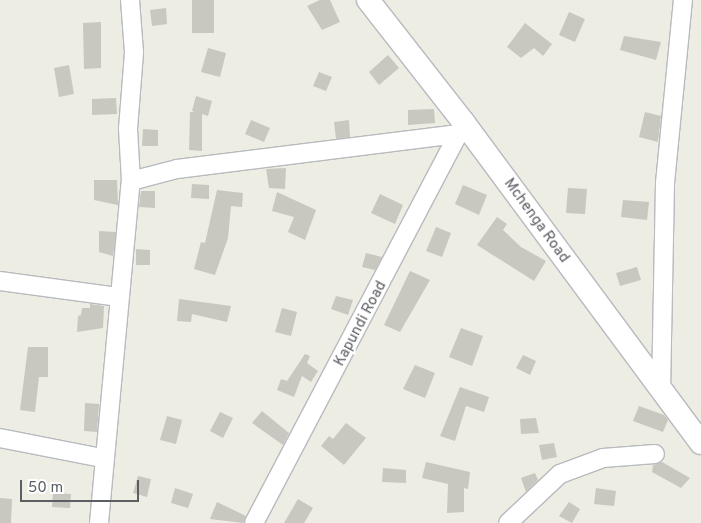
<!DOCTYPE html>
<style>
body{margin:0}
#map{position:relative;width:701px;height:523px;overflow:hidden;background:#eeede3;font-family:Overpass,sans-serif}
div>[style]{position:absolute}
.building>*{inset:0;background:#c8c7c0}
.roads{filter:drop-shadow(1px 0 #b8babf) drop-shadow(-1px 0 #b8babf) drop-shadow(0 1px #b8babf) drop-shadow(0 -1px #b8babf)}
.minor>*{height:18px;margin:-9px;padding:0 9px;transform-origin:9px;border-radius:9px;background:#fff}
.tertiary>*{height:22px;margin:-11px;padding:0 11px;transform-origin:11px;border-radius:11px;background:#fff}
span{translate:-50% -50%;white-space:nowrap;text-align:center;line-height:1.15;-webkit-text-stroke:4.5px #fff;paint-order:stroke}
.street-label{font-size:15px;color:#5b5e63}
.scale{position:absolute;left:20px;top:480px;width:119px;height:22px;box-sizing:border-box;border:2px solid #5b5e63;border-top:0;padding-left:6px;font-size:15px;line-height:18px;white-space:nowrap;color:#5b5e63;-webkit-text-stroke:4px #fff;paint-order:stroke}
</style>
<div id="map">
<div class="building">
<i style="clip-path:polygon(192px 0,214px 0,214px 33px,192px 33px)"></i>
<i style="clip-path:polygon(320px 0,330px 0,340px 22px,322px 30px,307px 6px)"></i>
<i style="clip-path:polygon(166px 8px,167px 24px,152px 26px,150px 10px)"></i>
<i style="clip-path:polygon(569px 12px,585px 19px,575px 42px,559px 35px)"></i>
<i style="clip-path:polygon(101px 22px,101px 68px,84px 69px,83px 23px)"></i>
<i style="clip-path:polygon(525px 23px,552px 44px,543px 56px,534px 48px,521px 58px,507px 47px)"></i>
<i style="clip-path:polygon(624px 36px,661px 42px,656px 60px,620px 50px)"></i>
<i style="clip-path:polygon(208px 48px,226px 53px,220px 77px,201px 72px)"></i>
<i style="clip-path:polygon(388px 55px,399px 68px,379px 85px,369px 72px)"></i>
<i style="clip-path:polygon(69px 65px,74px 94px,59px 97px,54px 68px)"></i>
<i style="clip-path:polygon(319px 72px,332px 77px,326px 91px,313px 86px)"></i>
<i style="clip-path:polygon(196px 96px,212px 101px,208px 116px,202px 114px,202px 151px,189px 150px,190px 112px,195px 112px,192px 111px)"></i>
<i style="clip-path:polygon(116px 98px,117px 114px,92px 115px,92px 99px)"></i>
<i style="clip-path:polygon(434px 109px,435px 123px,408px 125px,408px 110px)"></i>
<i style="clip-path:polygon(645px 112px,661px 116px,658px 142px,639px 137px)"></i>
<i style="clip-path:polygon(251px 120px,270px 128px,264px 142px,245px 134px)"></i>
<i style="clip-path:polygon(349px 120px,350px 137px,336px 139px,334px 122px)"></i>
<i style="clip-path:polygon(143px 129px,158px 130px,158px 146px,142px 146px)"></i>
<i style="clip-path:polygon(286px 168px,285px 189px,269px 188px,266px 169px)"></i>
<i style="clip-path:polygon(94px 180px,117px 180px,118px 205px,94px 200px)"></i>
<i style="clip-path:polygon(192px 184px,209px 185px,209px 199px,191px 198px)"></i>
<i style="clip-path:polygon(463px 185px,487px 195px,479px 215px,455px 204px)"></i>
<i style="clip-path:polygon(568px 188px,587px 189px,585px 214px,566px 213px)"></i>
<i style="clip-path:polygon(217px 190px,243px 193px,242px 207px,231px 206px,228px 238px,215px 275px,194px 269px,201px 242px,205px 243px)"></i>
<i style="clip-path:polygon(141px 191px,155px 191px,155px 208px,139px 207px)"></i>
<i style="clip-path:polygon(277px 192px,316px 210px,305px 240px,288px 232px,294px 217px,272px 211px)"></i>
<i style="clip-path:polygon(380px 194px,403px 205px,395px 224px,371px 213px)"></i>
<i style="clip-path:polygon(623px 200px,649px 202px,647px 220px,621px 217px)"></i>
<i style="clip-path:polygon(497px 217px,507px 224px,503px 230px,521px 247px,546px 261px,534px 281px,477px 245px)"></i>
<i style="clip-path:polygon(436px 227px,451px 233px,442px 257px,426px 251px)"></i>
<i style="clip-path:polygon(99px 231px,116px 232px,113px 256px,99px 252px)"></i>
<i style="clip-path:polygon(136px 249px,150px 250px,150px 265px,136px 265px)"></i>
<i style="clip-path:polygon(366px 253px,382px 257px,375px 270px,362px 267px)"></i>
<i style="clip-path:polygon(637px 267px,641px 280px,620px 286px,616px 273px)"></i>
<i style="clip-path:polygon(410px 271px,430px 280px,400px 332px,384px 325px)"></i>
<i style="clip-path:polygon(336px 296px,353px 300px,348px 315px,331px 309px)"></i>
<i style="clip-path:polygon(179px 299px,231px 306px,227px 322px,192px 314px,191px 322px,177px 321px)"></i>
<i style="clip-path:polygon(90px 304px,104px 306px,103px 328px,77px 332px,78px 316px,81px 315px,82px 308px,90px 308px)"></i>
<i style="clip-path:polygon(282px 308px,297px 312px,291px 336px,275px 332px)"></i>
<i style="clip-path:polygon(461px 328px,483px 336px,472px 366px,449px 357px)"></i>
<i style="clip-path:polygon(28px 347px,48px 347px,48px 377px,39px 377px,35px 412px,20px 410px)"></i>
<i style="clip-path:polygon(305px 354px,310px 356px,307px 363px,318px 371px,311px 382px,302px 376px,294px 397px,277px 390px,281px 379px,287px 381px)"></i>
<i style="clip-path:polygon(523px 355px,536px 361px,530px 375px,516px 368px)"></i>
<i style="clip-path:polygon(415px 365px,435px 373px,425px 398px,403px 389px)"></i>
<i style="clip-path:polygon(460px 387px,489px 397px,484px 412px,466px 406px,455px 441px,440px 436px)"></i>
<i style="clip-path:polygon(85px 403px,99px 404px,97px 432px,84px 431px)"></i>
<i style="clip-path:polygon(639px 406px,664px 415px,668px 420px,663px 432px,633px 421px)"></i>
<i style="clip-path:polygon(262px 411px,289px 433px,283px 445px,252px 423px)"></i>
<i style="clip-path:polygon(220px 412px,233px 418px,223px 438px,210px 431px)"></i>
<i style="clip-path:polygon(167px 416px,182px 420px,176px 444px,160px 440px)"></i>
<i style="clip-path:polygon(536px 418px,539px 433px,521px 434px,520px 419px)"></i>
<i style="clip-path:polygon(346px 423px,366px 438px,344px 465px,321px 446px,329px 436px,333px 439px)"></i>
<i style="clip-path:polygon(554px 443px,557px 457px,542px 460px,539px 445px)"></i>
<i style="clip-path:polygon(426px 462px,470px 472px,468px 489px,464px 488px,464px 512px,447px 513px,448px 484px,422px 478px)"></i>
<i style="clip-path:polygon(662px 462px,690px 478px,681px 488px,652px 472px,653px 465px)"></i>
<i style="clip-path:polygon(383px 468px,406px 470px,406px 483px,382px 482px)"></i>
<i style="clip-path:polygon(535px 473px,538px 480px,526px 492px,521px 478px)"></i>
<i style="clip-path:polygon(138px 476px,151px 479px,147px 497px,133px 493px)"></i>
<i style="clip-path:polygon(175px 488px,193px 494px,188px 508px,171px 503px)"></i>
<i style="clip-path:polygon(596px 488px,616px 491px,614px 506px,594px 504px)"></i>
<i style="clip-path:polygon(53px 493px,71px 494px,70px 508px,52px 507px)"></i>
<i style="clip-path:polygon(0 498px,12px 499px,11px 523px,0 523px)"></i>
<i style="clip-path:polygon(298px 499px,313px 508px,304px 523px,284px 523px)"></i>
<i style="clip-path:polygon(217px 502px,246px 516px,243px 523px,210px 519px)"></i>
<i style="clip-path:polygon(569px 502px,580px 509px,572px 523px,559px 516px)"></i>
</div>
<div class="roads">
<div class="minor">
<i style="left:131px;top:181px;width:48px;rotate:-14.6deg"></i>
<i style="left:177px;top:169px;width:284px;rotate:-7.1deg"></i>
<i style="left:0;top:281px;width:119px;rotate:7.7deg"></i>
<i style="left:661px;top:392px;width:209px;rotate:-88.9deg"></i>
<i style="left:665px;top:183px;width:184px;rotate:-84.4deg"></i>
<i style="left:0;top:438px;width:104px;rotate:11.1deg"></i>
<i style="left:99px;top:523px;width:343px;rotate:-84.7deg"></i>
<i style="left:131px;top:181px;width:52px;rotate:-93.3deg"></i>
<i style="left:128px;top:129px;width:77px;rotate:-85.5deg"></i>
<i style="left:134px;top:52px;width:52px;rotate:-94.4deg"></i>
<i style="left:254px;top:523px;width:452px;rotate:-62.3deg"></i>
<i style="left:508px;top:523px;width:71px;rotate:-43.3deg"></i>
<i style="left:560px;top:474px;width:46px;rotate:-20.4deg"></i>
<i style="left:603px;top:458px;width:52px;rotate:-4.4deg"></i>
</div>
<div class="tertiary">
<i style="left:368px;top:0;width:156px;rotate:52deg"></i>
<i style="left:464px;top:123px;width:398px;rotate:53.5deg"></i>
</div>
</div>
<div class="street-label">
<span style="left:536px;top:221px;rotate:54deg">Mchenga Road</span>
<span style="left:361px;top:324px;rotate:-62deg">Kapundi Road</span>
</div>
<div class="scale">50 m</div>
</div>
